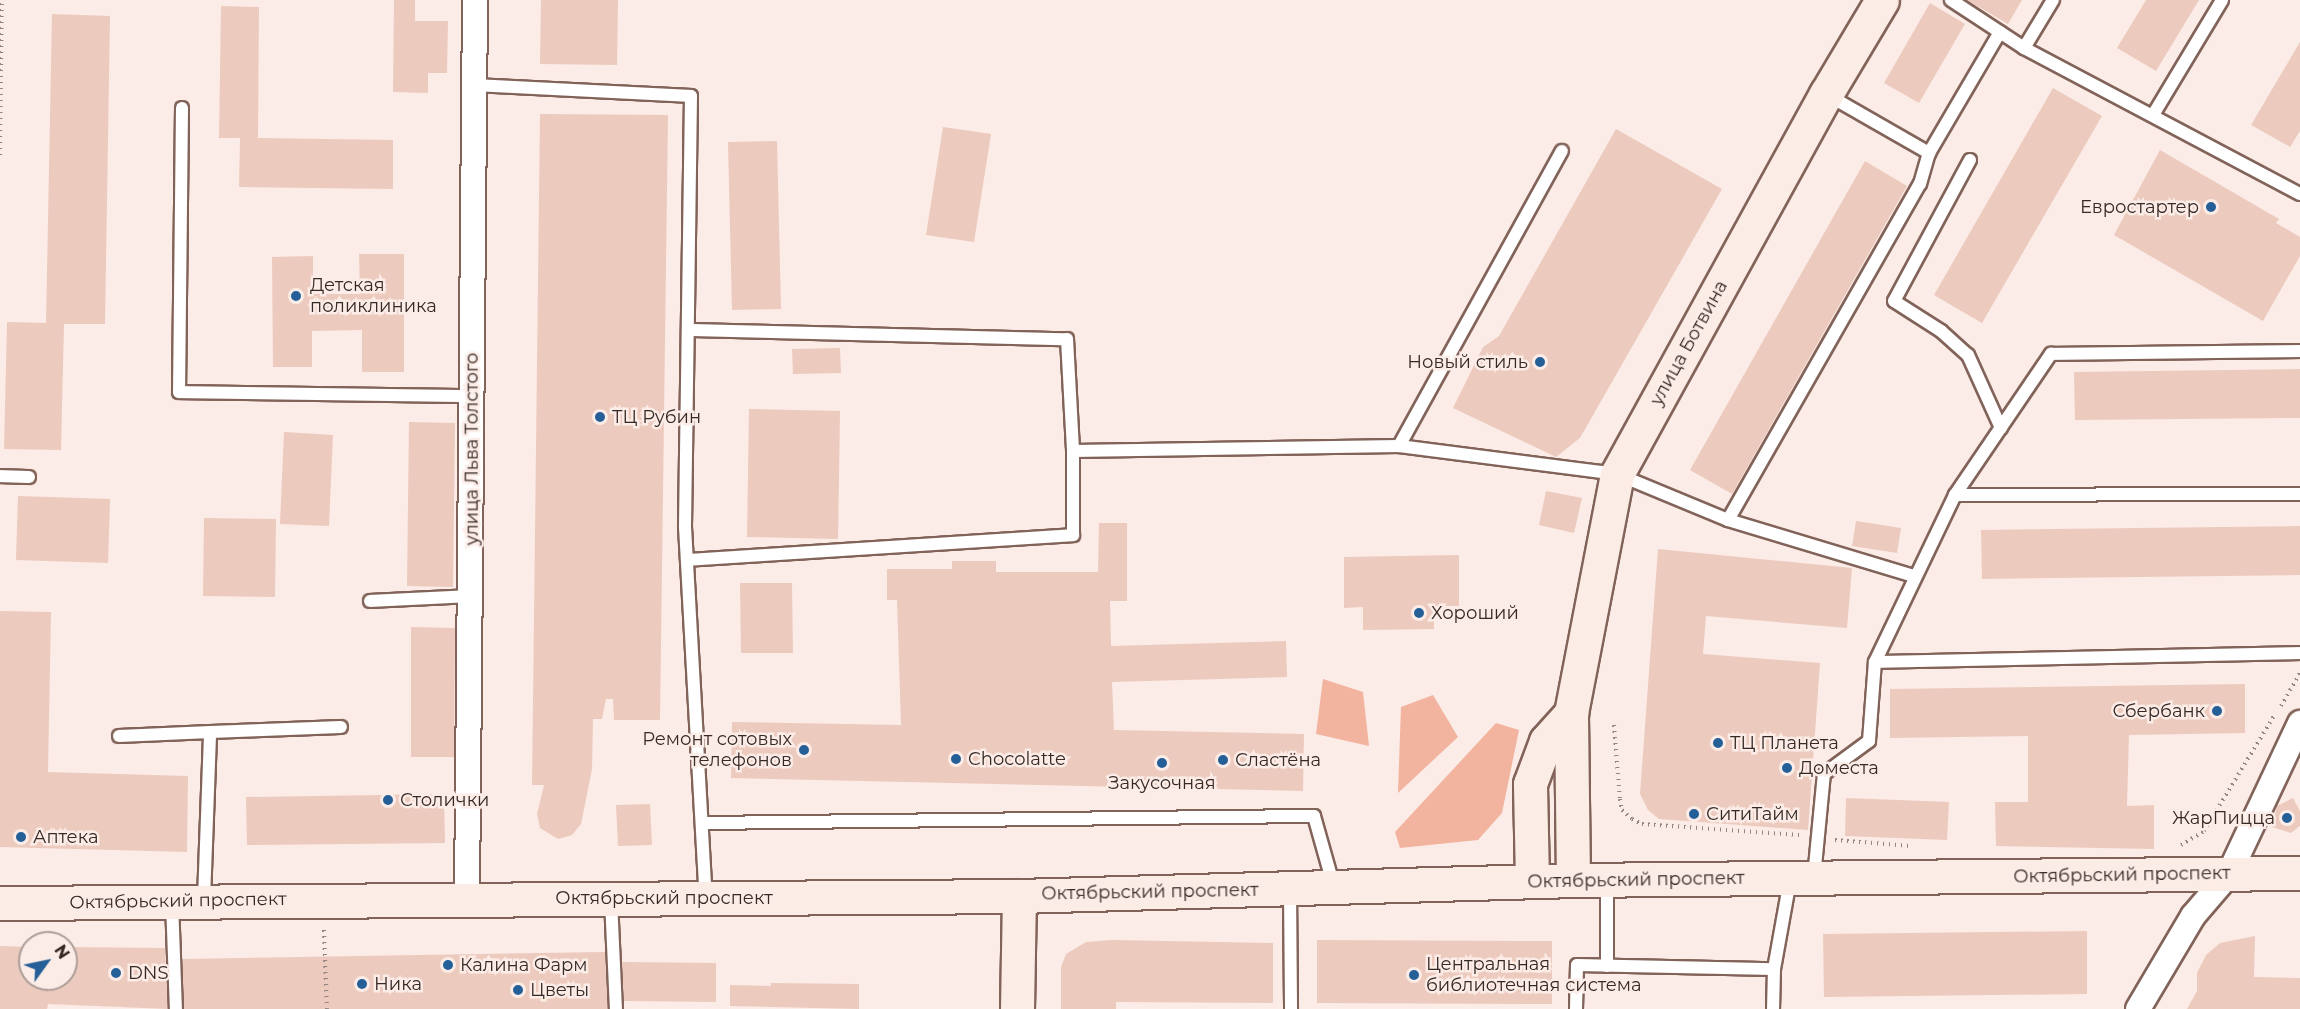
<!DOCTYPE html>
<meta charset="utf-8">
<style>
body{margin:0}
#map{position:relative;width:2300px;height:1009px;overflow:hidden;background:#fbece7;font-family:Montserrat,sans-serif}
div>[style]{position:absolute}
.green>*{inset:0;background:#f2b49e}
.building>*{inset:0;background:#edcabe}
.path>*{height:4px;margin-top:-2px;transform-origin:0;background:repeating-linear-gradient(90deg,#92847f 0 1.5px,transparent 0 6px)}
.roads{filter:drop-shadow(2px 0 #826359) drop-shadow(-2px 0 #826359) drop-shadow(0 2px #826359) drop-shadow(0 -2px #826359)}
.lane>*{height:12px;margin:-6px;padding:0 6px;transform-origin:6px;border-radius:6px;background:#fff}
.street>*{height:24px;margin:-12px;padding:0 12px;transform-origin:12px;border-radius:12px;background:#fff}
.secondary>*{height:33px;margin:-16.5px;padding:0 16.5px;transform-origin:16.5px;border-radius:16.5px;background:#fcece6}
.dots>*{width:16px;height:16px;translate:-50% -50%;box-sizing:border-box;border:3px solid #fbece7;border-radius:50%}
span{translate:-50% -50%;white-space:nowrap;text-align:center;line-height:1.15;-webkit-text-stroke:5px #fbece7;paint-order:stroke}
.poi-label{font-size:18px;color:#362924}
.right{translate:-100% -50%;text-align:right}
.left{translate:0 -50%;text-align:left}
.street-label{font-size:18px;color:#362924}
.north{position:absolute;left:18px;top:931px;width:60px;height:60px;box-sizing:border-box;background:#fbece7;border:2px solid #ac9e99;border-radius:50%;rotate:57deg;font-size:16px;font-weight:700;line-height:24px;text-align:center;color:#362924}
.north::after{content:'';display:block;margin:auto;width:21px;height:27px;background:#255f97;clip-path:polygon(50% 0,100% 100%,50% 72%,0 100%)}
</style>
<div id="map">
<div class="green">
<i style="clip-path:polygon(1323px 679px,1363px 692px,1369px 746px,1316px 734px)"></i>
<i style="clip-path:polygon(1433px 695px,1458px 737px,1398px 793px,1401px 707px)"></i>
<i style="clip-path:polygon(1496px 723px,1519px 730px,1502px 813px,1478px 840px,1400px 848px,1395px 832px)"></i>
</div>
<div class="building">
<i style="clip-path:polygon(394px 0,415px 0,415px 21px,448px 21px,447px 73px,428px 73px,428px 93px,393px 92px)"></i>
<i style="clip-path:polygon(541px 0,618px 0,617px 65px,540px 64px)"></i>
<i style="clip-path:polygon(1967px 0,2022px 0,2008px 24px)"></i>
<i style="clip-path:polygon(2146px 0,2199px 0,2156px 71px,2117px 48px)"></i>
<i style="clip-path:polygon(1930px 3px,1965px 24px,1919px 103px,1884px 83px)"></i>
<i style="clip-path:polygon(221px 6px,259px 7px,258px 138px,393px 140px,393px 189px,239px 187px,240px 138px,219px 138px)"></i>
<i style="clip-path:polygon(52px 14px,110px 16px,105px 324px,64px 324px,61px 450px,4px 449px,7px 322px,46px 323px)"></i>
<i style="clip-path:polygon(2300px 42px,2300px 131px,2290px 147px,2251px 125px)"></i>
<i style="clip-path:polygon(2053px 88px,2102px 116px,1982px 323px,1934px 295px)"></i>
<i style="clip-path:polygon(540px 114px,668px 115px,660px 720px,614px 720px,613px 699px,606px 699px,602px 719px,593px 719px,592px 769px,581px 824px,572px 835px,558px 839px,540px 828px,537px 814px,544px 785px,532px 785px)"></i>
<i style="clip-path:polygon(943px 127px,991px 134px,974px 242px,926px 235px)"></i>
<i style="clip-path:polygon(1616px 129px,1722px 189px,1580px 438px,1556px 457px,1453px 408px,1483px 347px,1499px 336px)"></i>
<i style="clip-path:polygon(777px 141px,781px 309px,732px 310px,728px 142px)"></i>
<i style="clip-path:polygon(2160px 150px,2279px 219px,2276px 223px,2300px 237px,2300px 256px,2263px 321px,2114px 235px)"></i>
<i style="clip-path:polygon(1865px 161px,1907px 186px,1732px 494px,1690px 470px)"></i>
<i style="clip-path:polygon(359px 254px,404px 254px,404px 372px,362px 372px,362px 330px,312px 331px,312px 367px,273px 367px,272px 257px,313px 256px,313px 294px,360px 294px)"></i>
<i style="clip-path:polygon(840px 348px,841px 373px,793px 374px,792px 349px)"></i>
<i style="clip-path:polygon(2300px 369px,2300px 418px,2075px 420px,2074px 372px)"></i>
<i style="clip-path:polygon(749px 409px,840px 411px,838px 539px,747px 537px)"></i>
<i style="clip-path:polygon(409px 422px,455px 423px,453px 587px,407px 586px)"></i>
<i style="clip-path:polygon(284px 432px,333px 435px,329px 526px,280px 524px)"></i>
<i style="clip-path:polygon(1546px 491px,1582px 498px,1574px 533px,1539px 525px)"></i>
<i style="clip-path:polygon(18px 496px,110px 499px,108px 563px,16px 560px)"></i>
<i style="clip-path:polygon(204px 518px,276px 519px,275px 597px,203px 596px)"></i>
<i style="clip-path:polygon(1856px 521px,1901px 528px,1897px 553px,1852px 546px)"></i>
<i style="clip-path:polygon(1099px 523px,1127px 523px,1127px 601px,1110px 601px,1111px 646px,1286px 641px,1287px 677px,1112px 682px,1114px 730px,1304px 734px,1303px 791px,731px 778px,732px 722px,901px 725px,897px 600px,887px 600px,887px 569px,952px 569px,952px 561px,996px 561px,996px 572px,1098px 572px)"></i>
<i style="clip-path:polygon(2300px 526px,2300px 575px,1982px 579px,1981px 530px)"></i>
<i style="clip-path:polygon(1658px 549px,1852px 568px,1847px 628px,1706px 616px,1703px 654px,1820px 663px,1808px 830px,1659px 819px,1648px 810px,1640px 794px)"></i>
<i style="clip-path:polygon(1459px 555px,1459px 606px,1434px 606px,1434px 629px,1363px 630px,1363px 607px,1344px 608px,1344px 557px)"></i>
<i style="clip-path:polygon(740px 583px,792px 583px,793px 653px,741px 653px)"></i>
<i style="clip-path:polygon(0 611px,51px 612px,48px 772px,188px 776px,187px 852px,0 847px)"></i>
<i style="clip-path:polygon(411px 627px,455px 628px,454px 757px,411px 757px)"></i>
<i style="clip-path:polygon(2245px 684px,2245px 733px,2129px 735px,2127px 806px,2154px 805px,2154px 849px,1996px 846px,1995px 802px,2028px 802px,2028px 736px,1890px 738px,1890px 689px)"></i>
<i style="clip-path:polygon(444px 794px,445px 843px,247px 845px,246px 797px)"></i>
<i style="clip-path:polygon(1846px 798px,1949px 802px,1947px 840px,1845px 836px)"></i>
<i style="clip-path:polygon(2293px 798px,2300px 811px,2300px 826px,2291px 833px,2272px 827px,2277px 806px)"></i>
<i style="clip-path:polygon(650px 804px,652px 845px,618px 846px,616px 805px)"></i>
<i style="clip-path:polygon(2087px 931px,2087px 994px,1824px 997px,1823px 934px)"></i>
<i style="clip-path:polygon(2255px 936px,2254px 977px,2300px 978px,2300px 1009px,2187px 1009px,2197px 991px,2197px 973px,2206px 955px,2220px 943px)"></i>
<i style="clip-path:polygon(1112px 940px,1273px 943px,1273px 1003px,1116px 1002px,1116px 1009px,1061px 1009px,1061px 967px,1066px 954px,1086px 942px)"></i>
<i style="clip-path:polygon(1317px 940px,1552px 941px,1552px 1004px,1317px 1003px)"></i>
<i style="clip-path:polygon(0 946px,30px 947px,30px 979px,66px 979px,66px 947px,165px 948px,168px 1009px,48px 1004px,47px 1009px,0 1009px)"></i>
<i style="clip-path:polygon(605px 952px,608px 1009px,184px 1009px,182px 959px)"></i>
<i style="clip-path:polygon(622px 962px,716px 963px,716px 1002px,624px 1001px)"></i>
<i style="clip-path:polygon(771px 983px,859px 984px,859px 1009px,730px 1006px,730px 985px,771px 986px)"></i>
</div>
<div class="path">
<i style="left:0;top:155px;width:155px;rotate:-89.3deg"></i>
<i style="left:2281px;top:706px;width:38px;rotate:-60deg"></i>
<i style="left:1614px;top:725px;width:74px;rotate:85.4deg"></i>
<i style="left:1620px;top:799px;width:11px;rotate:80deg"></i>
<i style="left:1622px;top:810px;width:13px;rotate:42deg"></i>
<i style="left:1632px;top:819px;width:11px;rotate:27deg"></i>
<i style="left:1642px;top:824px;width:159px;rotate:4deg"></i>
<i style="left:1835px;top:840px;width:76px;rotate:4.5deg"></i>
<i style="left:2181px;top:845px;width:27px;rotate:-31deg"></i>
<i style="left:2204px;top:831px;width:137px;rotate:-58.7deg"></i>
<i style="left:324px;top:930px;width:79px;rotate:87.8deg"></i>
</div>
<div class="roads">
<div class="lane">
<i style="left:1951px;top:0;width:87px;rotate:33.3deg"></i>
<i style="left:2024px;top:48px;width:312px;rotate:27.9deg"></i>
<i style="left:2024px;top:48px;width:56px;rotate:-58.9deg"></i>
<i style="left:475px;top:85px;width:216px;rotate:2.9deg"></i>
<i style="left:691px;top:96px;width:431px;rotate:90.8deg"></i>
<i style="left:685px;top:527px;width:372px;rotate:86.8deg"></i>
<i style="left:1826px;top:94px;width:119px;rotate:29.8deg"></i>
<i style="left:182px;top:108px;width:284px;rotate:90.6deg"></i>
<i style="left:179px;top:392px;width:293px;rotate:0.8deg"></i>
<i style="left:2153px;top:115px;width:134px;rotate:-59deg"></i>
<i style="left:1970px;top:160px;width:160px;rotate:118.3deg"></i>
<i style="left:1894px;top:301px;width:56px;rotate:32.6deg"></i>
<i style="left:1941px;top:331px;width:36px;rotate:42deg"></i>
<i style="left:1968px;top:355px;width:80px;rotate:65.7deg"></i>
<i style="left:688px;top:330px;width:379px;rotate:1.4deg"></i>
<i style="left:1067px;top:339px;width:112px;rotate:86.9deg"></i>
<i style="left:1073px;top:451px;width:326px;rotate:-0.9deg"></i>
<i style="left:1399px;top:446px;width:220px;rotate:7.3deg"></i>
<i style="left:1617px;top:474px;width:120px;rotate:22.5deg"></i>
<i style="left:1728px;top:520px;width:194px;rotate:16.8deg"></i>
<i style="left:1399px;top:446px;width:337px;rotate:-61.1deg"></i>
<i style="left:0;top:476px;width:29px;rotate:2deg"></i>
<i style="left:1955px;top:495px;width:345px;rotate:-0.2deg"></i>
<i style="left:1728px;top:520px;width:387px;rotate:-60.3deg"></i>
<i style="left:1920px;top:184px;width:32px;rotate:-74deg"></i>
<i style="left:1929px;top:153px;width:140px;rotate:-59.6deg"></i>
<i style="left:687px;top:560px;width:387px;rotate:-3.7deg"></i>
<i style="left:1073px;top:535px;width:84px;rotate:-90deg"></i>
<i style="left:370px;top:601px;width:101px;rotate:-2.8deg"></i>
<i style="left:1875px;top:662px;width:425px;rotate:-1.2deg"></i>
<i style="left:119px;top:736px;width:91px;rotate:-2.5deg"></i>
<i style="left:702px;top:823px;width:612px;rotate:-0.66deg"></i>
<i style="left:1314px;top:816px;width:74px;rotate:74.3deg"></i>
<i style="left:1814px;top:877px;width:103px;rotate:-84.5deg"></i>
<i style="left:1824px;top:774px;width:56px;rotate:-36.3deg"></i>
<i style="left:1869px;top:741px;width:79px;rotate:-85.7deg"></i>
<i style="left:1875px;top:662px;width:185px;rotate:-64.4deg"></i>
<i style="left:1955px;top:495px;width:171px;rotate:-55.8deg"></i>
<i style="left:2051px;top:354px;width:249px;rotate:-0.7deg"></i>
<i style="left:1290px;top:890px;width:119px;rotate:89.5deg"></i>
<i style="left:204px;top:899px;width:167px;rotate:-87.9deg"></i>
<i style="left:210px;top:732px;width:131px;rotate:-2.2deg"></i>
<i style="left:611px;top:900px;width:109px;rotate:87.4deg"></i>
<i style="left:172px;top:902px;width:107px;rotate:87.9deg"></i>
<i style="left:1607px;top:966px;width:85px;rotate:-90deg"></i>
<i style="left:1774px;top:969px;width:90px;rotate:-79.8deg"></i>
<i style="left:1576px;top:1009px;width:44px;rotate:-88.7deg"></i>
<i style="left:1577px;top:965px;width:197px;rotate:1.2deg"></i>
<i style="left:1774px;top:969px;width:40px;rotate:91.4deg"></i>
</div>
<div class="street">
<i style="left:467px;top:898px;width:898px;rotate:-89.49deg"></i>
<i style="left:2138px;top:1009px;width:108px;rotate:-59.4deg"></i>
<i style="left:2193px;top:916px;width:55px;rotate:-49.4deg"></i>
<i style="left:2229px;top:874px;width:167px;rotate:-64.8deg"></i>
</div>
<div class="secondary">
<i style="left:1573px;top:880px;width:167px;rotate:-90.7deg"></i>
<i style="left:1571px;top:713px;width:243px;rotate:-79.1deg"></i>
<i style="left:1617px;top:474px;width:434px;rotate:-61.2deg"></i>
<i style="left:1826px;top:94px;width:109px;rotate:-59.2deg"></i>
<i style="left:1532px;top:881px;width:97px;rotate:-91.2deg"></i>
<i style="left:1530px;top:784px;width:46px;rotate:-69.6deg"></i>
<i style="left:1546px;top:741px;width:38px;rotate:-48deg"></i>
<i style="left:0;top:903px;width:1019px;rotate:-0.39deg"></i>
<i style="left:1019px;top:896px;width:554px;rotate:-1.65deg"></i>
<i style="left:1573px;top:880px;width:727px;rotate:-0.55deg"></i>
<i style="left:1017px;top:1009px;width:113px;rotate:-89deg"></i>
</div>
</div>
<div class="dots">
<i style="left:2211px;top:207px;background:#255f97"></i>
<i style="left:296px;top:296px;background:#255f97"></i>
<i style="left:1540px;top:362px;background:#255f97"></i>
<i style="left:600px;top:417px;background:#255f97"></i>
<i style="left:1419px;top:613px;background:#255f97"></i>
<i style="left:2217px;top:711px;background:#255f97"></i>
<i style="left:1718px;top:743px;background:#255f97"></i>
<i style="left:804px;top:750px;background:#255f97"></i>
<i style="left:956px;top:759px;background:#255f97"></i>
<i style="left:1223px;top:760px;background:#255f97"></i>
<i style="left:1162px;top:763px;background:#255f97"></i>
<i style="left:1787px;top:768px;background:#255f97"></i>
<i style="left:388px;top:800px;background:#255f97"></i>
<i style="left:1694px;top:814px;background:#255f97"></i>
<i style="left:2287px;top:818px;background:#255f97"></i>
<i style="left:21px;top:837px;background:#255f97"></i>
<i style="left:448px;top:965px;background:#255f97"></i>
<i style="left:116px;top:973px;background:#255f97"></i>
<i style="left:1414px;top:975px;background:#255f97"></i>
<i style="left:362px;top:984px;background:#255f97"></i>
<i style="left:518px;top:990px;background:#255f97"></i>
</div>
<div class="poi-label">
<span class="right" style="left:2199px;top:207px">Евростартер</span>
<span class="left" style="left:310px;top:296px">Детская<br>поликлиника</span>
<span class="right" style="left:1528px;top:362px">Новый стиль</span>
<span class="left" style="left:612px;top:417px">ТЦ Рубин</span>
<span class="left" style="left:1431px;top:613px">Хороший</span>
<span class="right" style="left:2205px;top:711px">Сбербанк</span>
<span class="right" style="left:792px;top:750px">Ремонт сотовых<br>телефонов</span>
<span class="left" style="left:1730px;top:743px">ТЦ Планета</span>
<span class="left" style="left:968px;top:759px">Chocolatte</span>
<span class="left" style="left:1235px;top:760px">Сластёна</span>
<span class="left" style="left:1799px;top:768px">Доместа</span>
<span style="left:1162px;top:783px">Закусочная</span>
<span class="left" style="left:400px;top:800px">Столички</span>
<span class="left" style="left:1706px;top:814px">СитиТайм</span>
<span class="right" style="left:2275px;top:818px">ЖарПицца</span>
<span class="left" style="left:33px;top:837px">Аптека</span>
<span class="left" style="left:460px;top:965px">Калина Фарм</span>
<span class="left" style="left:1426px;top:975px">Центральная<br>библиотечная система</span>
<span class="left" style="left:128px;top:973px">DNS</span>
<span class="left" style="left:374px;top:984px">Ника</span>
<span class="left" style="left:530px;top:990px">Цветы</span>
</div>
<div class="street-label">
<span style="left:1689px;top:343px;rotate:-61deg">улица Ботвина</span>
<span style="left:472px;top:449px;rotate:-90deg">улица Льва Толстого</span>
<span style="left:2122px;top:875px;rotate:-1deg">Октябрьский проспект</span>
<span style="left:1636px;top:880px;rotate:-1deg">Октябрьский проспект</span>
<span style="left:1150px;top:892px;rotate:-1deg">Октябрьский проспект</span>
<span style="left:664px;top:898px">Октябрьский проспект</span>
<span style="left:178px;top:901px;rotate:-1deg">Октябрьский проспект</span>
</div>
<div class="north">N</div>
</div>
